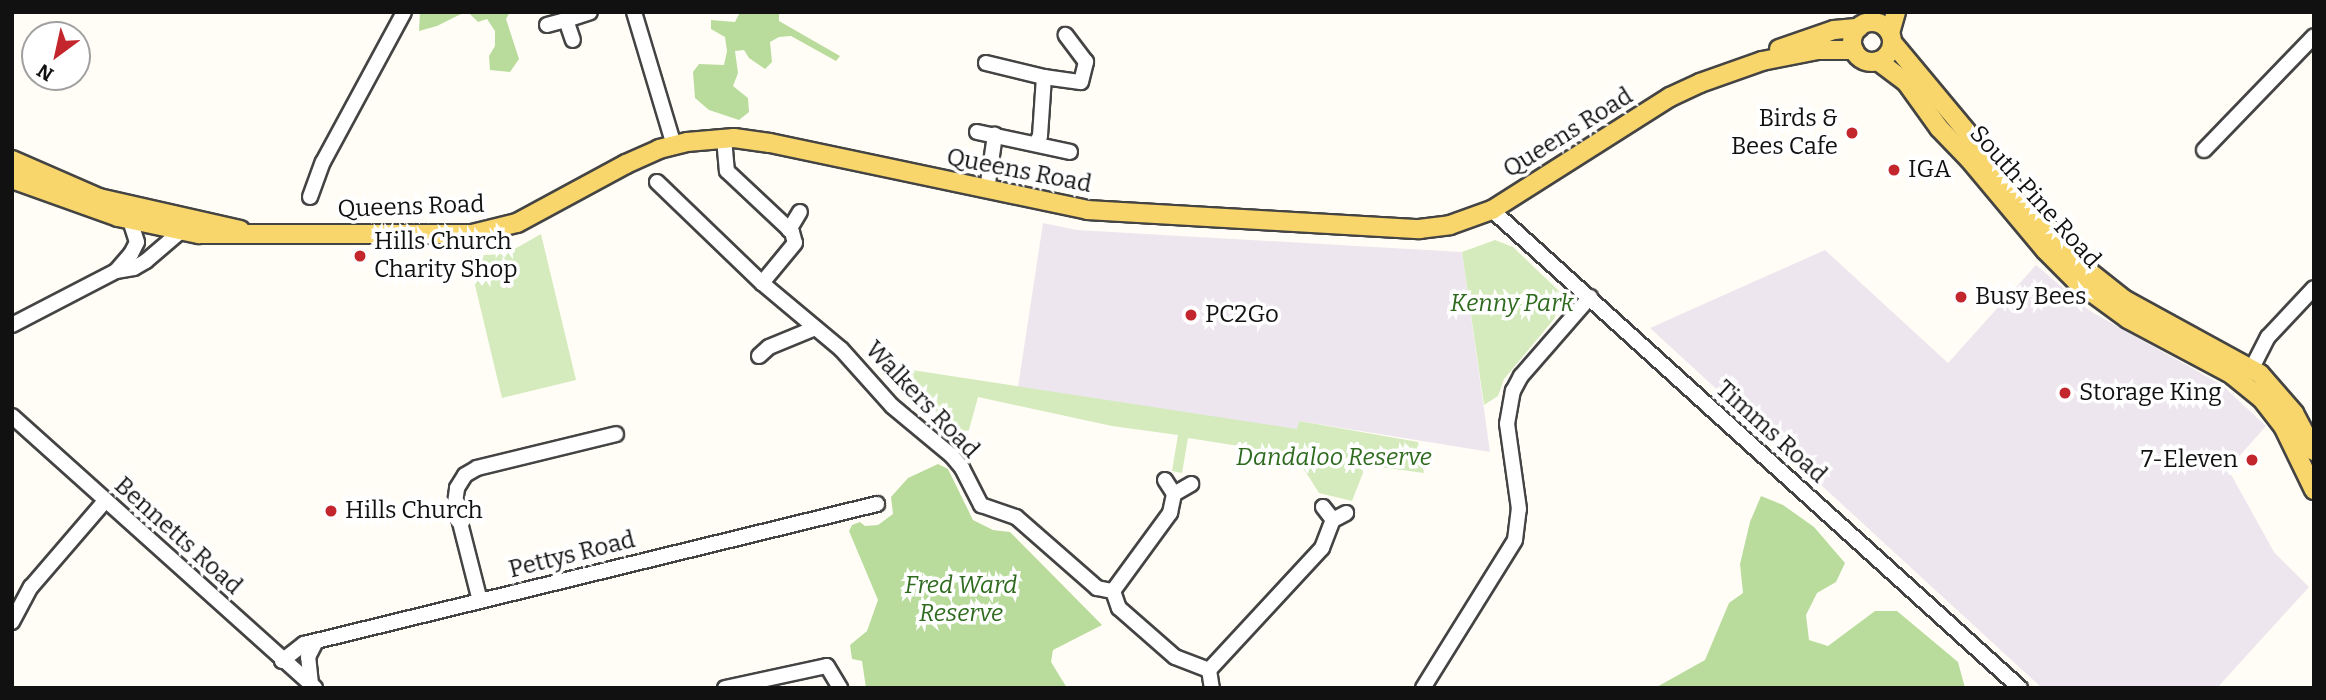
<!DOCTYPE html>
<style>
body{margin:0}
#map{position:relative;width:2326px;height:700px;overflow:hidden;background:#fffdf5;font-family:Bitter,serif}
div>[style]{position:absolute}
.industrial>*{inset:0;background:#eee6ef}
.green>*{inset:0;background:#d5ebbd}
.forest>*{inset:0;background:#b9dc9c}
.roads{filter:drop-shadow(2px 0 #444) drop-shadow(-2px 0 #444) drop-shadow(0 2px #444) drop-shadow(0 -2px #444)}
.minor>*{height:14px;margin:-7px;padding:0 7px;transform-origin:7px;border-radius:7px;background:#fff}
.major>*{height:18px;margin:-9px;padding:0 9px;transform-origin:9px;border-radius:9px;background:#f9d66b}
.major>.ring{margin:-9px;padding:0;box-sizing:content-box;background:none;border:18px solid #f9d66b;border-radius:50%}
.dots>*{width:19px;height:19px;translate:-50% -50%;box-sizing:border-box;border:4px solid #fff;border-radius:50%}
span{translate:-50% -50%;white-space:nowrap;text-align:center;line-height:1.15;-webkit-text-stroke:7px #fff;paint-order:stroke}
.poi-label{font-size:24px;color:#111}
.right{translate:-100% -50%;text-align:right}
.left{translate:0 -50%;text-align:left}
.street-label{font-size:24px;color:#111}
.park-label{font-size:24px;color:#2f6b1f;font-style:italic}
.frame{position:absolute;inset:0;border:14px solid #111;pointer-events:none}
.north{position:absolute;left:21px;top:21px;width:70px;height:70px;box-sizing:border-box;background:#fff;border:2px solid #a0a0a0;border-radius:50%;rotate:213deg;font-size:19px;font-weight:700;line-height:28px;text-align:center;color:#111}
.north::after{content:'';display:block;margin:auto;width:24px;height:32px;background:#c4262e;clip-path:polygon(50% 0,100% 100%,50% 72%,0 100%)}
</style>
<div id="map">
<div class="industrial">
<i style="clip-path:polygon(1043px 223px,1077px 230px,1462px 252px,1490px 452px,1299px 421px,1297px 430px,1018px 387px)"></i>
<i style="clip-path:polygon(1825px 250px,1948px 363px,2036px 265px,2090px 311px,2222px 385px,2266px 426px,2228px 469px,2274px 552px,2309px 587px,2217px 688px,2042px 688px,1650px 328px)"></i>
</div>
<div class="green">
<i style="clip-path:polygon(541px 234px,576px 380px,502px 398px,468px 256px,506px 254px)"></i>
<i style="clip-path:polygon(1495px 240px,1513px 247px,1559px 291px,1561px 303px,1554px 319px,1504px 379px,1498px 396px,1484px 405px,1462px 252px)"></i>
<i style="clip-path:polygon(886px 366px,1297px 429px,1299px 421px,1418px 442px,1424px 473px,1366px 465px,1352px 501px,1319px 493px,1295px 455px,1188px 438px,1182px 473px,1172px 471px,1178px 435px,1112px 426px,978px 397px,966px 441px)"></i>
</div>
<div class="forest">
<i style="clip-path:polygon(420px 12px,465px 12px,437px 26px,419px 31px)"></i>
<i style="clip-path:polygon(468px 12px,510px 12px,506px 19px,519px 59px,510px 72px,490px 70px,489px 56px,495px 46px,495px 31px,487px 19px,478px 22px)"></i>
<i style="clip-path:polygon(740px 12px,779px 12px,779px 21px,840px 56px,836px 61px,791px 36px,779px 37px,770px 42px,772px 62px,765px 69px,749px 58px,744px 50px,735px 51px,738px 73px,733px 86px,748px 98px,749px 112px,739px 120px,709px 110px,695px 98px,693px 72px,699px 64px,724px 65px,727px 51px,725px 37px,711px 29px,711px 20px,735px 22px)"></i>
<i style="clip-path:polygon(938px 464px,948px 469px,973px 520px,993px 530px,1010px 532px,1102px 625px,1053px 650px,1051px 662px,1067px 688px,866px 688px,862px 661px,852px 659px,850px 645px,867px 631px,878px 600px,849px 531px,852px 525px,860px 522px,865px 526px,878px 525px,893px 514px,891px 497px,908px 478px)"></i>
<i style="clip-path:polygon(1761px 496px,1783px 505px,1814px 527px,1845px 563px,1836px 582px,1817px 593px,1806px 615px,1809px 640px,1828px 646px,1875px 611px,1897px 611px,1958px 662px,1965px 688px,1655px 688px,1705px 660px,1729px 603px,1743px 593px,1740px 564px,1750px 522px)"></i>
</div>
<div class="roads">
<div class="minor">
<i style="left:634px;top:12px;width:139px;rotate:73.3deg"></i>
<i style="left:566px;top:20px;width:25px;rotate:-18deg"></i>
<i style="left:547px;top:25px;width:20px;rotate:-15deg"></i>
<i style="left:566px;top:20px;width:21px;rotate:71deg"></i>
<i style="left:986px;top:63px;width:60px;rotate:13.6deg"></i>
<i style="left:1044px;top:77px;width:59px;rotate:93.9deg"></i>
<i style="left:1040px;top:136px;width:8px;rotate:120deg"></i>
<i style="left:1044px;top:77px;width:37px;rotate:8deg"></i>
<i style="left:1081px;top:82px;width:21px;rotate:-76deg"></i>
<i style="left:1086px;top:62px;width:34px;rotate:-127deg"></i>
<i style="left:977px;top:132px;width:95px;rotate:12.1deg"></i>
<i style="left:724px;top:138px;width:33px;rotate:85deg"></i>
<i style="left:727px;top:171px;width:89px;rotate:43.2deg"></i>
<i style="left:792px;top:232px;width:11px;rotate:75deg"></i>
<i style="left:795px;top:243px;width:52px;rotate:129.5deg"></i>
<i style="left:2204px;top:150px;width:158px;rotate:-46deg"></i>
<i style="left:657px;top:182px;width:146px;rotate:43.9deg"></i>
<i style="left:762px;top:283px;width:103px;rotate:39.9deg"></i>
<i style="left:841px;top:349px;width:76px;rotate:48.2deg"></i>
<i style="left:892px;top:406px;width:78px;rotate:39.8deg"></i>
<i style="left:952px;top:456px;width:16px;rotate:50deg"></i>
<i style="left:962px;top:468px;width:42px;rotate:62.8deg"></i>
<i style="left:981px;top:505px;width:37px;rotate:19deg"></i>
<i style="left:1016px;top:517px;width:108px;rotate:41.2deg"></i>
<i style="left:1097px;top:588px;width:16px;rotate:11deg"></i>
<i style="left:1113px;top:591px;width:18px;rotate:71deg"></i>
<i style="left:1119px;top:608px;width:74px;rotate:41.2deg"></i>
<i style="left:1175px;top:657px;width:36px;rotate:21deg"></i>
<i style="left:1209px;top:670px;width:18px;rotate:81deg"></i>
<i style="left:987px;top:190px;width:56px;rotate:-81.7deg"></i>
<i style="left:310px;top:197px;width:37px;rotate:-70deg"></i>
<i style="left:323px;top:162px;width:170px;rotate:-61.6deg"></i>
<i style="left:1492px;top:210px;width:712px;rotate:42.15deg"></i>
<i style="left:789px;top:230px;width:21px;rotate:-59deg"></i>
<i style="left:116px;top:271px;width:18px;rotate:-9deg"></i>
<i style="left:134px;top:268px;width:14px;rotate:-30deg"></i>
<i style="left:146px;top:261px;width:45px;rotate:-40.5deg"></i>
<i style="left:12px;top:325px;width:117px;rotate:-27.4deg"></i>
<i style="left:116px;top:271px;width:23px;rotate:-49deg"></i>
<i style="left:131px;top:254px;width:13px;rotate:-63deg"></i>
<i style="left:137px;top:242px;width:23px;rotate:-108deg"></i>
<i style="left:759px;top:356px;width:13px;rotate:-42deg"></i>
<i style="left:769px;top:347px;width:50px;rotate:-22.4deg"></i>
<i style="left:2252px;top:368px;width:35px;rotate:-63deg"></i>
<i style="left:2268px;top:337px;width:67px;rotate:-46.8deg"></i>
<i style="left:12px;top:416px;width:407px;rotate:41.9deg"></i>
<i style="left:1165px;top:480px;width:17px;rotate:57deg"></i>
<i style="left:1174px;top:494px;width:20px;rotate:-30deg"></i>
<i style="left:1323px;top:507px;width:16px;rotate:52deg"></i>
<i style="left:1333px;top:520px;width:15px;rotate:-28deg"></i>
<i style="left:1113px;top:591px;width:97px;rotate:-53.8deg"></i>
<i style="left:1170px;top:513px;width:19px;rotate:-78deg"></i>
<i style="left:480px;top:601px;width:101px;rotate:-104.3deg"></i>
<i style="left:455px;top:503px;width:15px;rotate:-82deg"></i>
<i style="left:457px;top:488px;width:15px;rotate:-58deg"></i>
<i style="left:465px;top:475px;width:14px;rotate:-30deg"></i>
<i style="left:477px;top:468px;width:143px;rotate:-13.7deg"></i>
<i style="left:12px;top:622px;width:40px;rotate:-62deg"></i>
<i style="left:31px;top:587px;width:113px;rotate:-49.3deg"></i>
<i style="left:282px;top:661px;width:28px;rotate:-38deg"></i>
<i style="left:304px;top:644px;width:590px;rotate:-13.73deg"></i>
<i style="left:1209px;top:670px;width:166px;rotate:-47.2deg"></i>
<i style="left:1322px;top:548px;width:30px;rotate:-69deg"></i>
<i style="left:311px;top:684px;width:27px;rotate:-96deg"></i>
<i style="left:308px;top:657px;width:18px;rotate:-63deg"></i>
<i style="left:725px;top:688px;width:104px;rotate:-12.2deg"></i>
<i style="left:827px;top:666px;width:26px;rotate:59deg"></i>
<i style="left:1423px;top:688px;width:174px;rotate:-58.1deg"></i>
<i style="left:1515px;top:540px;width:31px;rotate:-83deg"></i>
<i style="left:1519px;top:509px;width:86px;rotate:-98deg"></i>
<i style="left:1507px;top:424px;width:34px;rotate:-80deg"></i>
<i style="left:1513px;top:391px;width:17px;rotate:-62deg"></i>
<i style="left:1521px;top:376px;width:105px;rotate:-48.9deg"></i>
</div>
<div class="major">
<i class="ring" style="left:1852px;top:22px;width:22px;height:22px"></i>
<i style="left:1890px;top:33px;width:22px;rotate:-74deg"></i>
<i style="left:1892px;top:42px;width:281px;rotate:50.2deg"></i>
<i style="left:2072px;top:258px;width:68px;rotate:38.4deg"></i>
<i style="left:2125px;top:300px;width:154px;rotate:28.7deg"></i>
<i style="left:2260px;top:374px;width:52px;rotate:48.9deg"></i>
<i style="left:2294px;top:413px;width:43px;rotate:62.2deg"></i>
<i style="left:1779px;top:49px;width:58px;rotate:-19.1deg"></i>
<i style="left:1834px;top:30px;width:25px;rotate:-5deg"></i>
<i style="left:1878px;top:61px;width:35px;rotate:37deg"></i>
<i style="left:1906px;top:82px;width:57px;rotate:54.3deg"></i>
<i style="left:1939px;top:128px;width:43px;rotate:45.9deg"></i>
<i style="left:1969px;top:159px;width:119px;rotate:50.1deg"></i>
<i style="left:2045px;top:250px;width:44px;rotate:45deg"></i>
<i style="left:2076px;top:281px;width:64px;rotate:36.2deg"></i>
<i style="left:2128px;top:319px;width:117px;rotate:28.1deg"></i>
<i style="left:2231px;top:374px;width:38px;rotate:39deg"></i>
<i style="left:2261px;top:398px;width:36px;rotate:52deg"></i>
<i style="left:2283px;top:426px;width:71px;rotate:64.2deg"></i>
<i style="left:12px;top:160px;width:95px;rotate:23.6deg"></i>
<i style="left:99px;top:198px;width:145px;rotate:12.8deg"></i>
<i style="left:12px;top:179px;width:113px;rotate:19.7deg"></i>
<i style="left:118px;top:217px;width:83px;rotate:11.9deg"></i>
<i style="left:199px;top:234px;width:273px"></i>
<i style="left:472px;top:234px;width:46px;rotate:-13.7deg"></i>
<i style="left:517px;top:223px;width:124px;rotate:-28.4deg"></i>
<i style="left:626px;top:164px;width:36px;rotate:-24deg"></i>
<i style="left:659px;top:149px;width:29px;rotate:-14deg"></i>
<i style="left:687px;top:142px;width:47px;rotate:-4.9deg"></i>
<i style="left:734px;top:138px;width:36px;rotate:8deg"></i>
<i style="left:770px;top:143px;width:324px;rotate:11.9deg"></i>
<i style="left:1087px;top:210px;width:333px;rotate:3.3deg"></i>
<i style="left:1419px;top:229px;width:31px;rotate:-7deg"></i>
<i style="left:1450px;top:225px;width:45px;rotate:-19.7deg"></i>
<i style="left:1492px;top:210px;width:211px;rotate:-32.4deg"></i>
<i style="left:1670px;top:97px;width:33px;rotate:-25deg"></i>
<i style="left:1700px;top:83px;width:66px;rotate:-19.5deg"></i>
<i style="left:1762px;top:61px;width:57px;rotate:-11.1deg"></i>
<i style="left:1818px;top:50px;width:36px"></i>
</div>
</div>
<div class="dots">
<i style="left:1852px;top:133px;background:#c4262e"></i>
<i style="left:1894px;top:170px;background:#c4262e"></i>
<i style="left:360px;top:256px;background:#c4262e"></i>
<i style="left:1961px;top:297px;background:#c4262e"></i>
<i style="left:1191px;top:315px;background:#c4262e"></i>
<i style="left:2065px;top:393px;background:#c4262e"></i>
<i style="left:2252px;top:460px;background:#c4262e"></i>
<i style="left:331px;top:511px;background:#c4262e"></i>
</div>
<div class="poi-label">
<span class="right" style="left:1838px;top:133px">Birds &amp;<br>Bees Cafe</span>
<span class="left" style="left:1908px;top:170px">IGA</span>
<span class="left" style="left:374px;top:256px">Hills Church<br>Charity Shop</span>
<span class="left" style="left:1975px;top:297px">Busy Bees</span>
<span class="left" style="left:1205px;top:315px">PC2Go</span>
<span class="left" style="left:2079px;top:393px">Storage King</span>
<span class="right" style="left:2238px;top:460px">7-Eleven</span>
<span class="left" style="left:345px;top:511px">Hills Church</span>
</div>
<div class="street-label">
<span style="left:1568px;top:133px;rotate:-32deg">Queens Road</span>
<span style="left:1019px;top:171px;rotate:11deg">Queens Road</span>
<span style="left:2035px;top:197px;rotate:48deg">South Pine Road</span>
<span style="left:411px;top:207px;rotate:-2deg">Queens Road</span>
<span style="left:922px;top:400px;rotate:46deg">Walkers Road</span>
<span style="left:1771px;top:432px;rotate:42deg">Timms Road</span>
<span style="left:178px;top:536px;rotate:42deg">Bennetts Road</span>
<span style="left:572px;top:555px;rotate:-14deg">Pettys Road</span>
</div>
<div class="park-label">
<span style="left:1512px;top:304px">Kenny Park</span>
<span style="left:1334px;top:458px">Dandaloo Reserve</span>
<span style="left:961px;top:600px">Fred Ward<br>Reserve</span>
</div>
<div class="frame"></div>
<div class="north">N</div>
</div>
